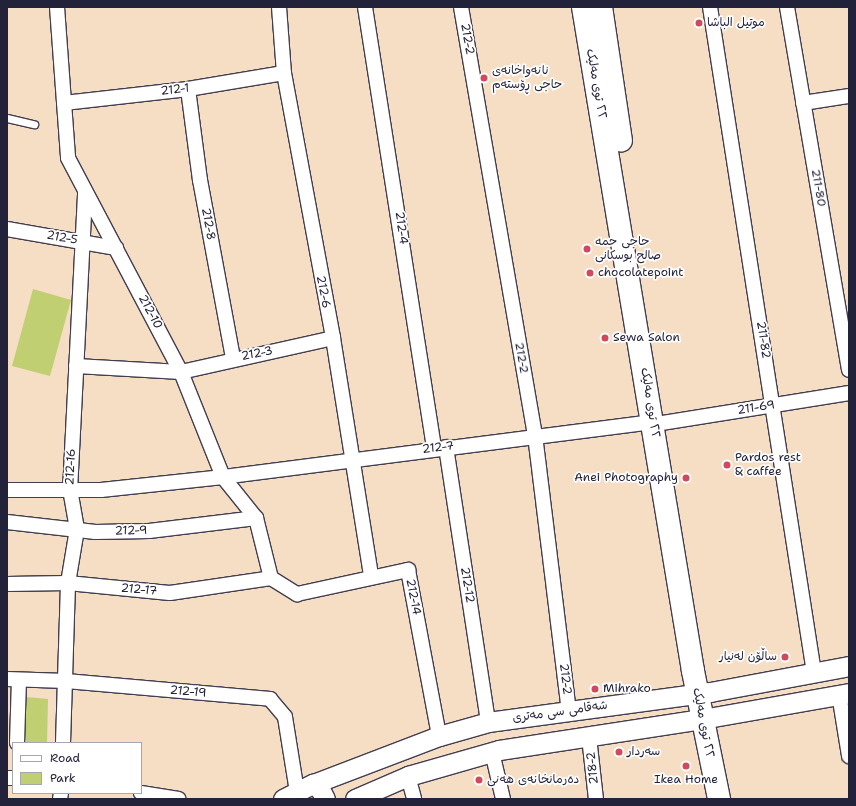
<!DOCTYPE html>
<meta charset="utf-8">
<style>
body{margin:0}
#map{position:relative;width:856px;height:806px;overflow:hidden;background:#f6dec4;font-family:"Shantell Sans","Playpen Sans Arabic",sans-serif}
div>[style]{position:absolute}
.green>*{inset:0;background:#c0cf71}
.roads{filter:drop-shadow(1px 0 #423e50) drop-shadow(-1px 0 #423e50) drop-shadow(0 1px #423e50) drop-shadow(0 -1px #423e50)}
.lane>*{height:7px;margin:-3.5px;padding:0 3.5px;transform-origin:3.5px;border-radius:3.5px;background:#fff}
.street>*{height:14px;margin:-7px;padding:0 7px;transform-origin:7px;border-radius:7px;background:#fff}
.secondary>*{height:19px;margin:-9.5px;padding:0 9.5px;transform-origin:9.5px;border-radius:9.5px;background:#fff}
.primary>*{height:22px;margin:-11px;padding:0 11px;transform-origin:11px;border-radius:11px;background:#fff}
.dots>*{width:11px;height:11px;translate:-50% -50%;box-sizing:border-box;border:2px solid #fff;border-radius:50%}
span{translate:-50% -50%;white-space:nowrap;text-align:center;line-height:1.15;-webkit-text-stroke:3.5px #fff;paint-order:stroke}
.poi-label{font-size:12px;color:#22223b}
.left{translate:0 -50%;text-align:left}
.right{translate:-100% -50%;text-align:right}
.street-label{font-size:12px;color:#22223b}
.frame{position:absolute;inset:0;border:8px solid #22223b;pointer-events:none}
.legend{position:absolute;left:12px;top:742px;width:130px;height:52px;box-sizing:border-box;background:#fff;border:1px solid #a7a7b1;margin:0;padding:5px 7px;list-style:none;font-size:12px;color:#22223b}
.legend li{display:flex;align-items:center;gap:8px;height:20px}
.legend b{width:20px;border:1px solid #a7a7b1}
</style>
<div id="map">
<div class="green">
<i style="clip-path:polygon(33px 289px,71px 300px,50px 376px,12px 366px)"></i>
<i style="clip-path:polygon(26px 697px,48px 699px,47px 743px,24px 743px)"></i>
</div>
<div class="roads">
<div class="lane">
<i style="left:7px;top:118px;width:28px;rotate:13deg"></i>
</div>
<div class="street">
<i style="left:57px;top:7px;width:151px;rotate:85.8deg"></i>
<i style="left:68px;top:158px;width:242px;rotate:62.2deg"></i>
<i style="left:181px;top:372px;width:113px;rotate:68.2deg"></i>
<i style="left:223px;top:477px;width:53px;rotate:51.2deg"></i>
<i style="left:256px;top:518px;width:62px;rotate:76deg"></i>
<i style="left:271px;top:578px;width:31px;rotate:32deg"></i>
<i style="left:297px;top:594px;width:114px;rotate:-12.2deg"></i>
<i style="left:408px;top:570px;width:169px;rotate:79.4deg"></i>
<i style="left:279px;top:7px;width:66px;rotate:85.7deg"></i>
<i style="left:284px;top:73px;width:269px;rotate:79.5deg"></i>
<i style="left:333px;top:338px;width:241px;rotate:80.9deg"></i>
<i style="left:365px;top:7px;width:447px;rotate:81.1deg"></i>
<i style="left:461px;top:7px;width:434px;rotate:80.2deg"></i>
<i style="left:535px;top:435px;width:279px;rotate:83deg"></i>
<i style="left:710px;top:7px;width:674px;rotate:81.12deg"></i>
<i style="left:787px;top:7px;width:368px;rotate:80.3deg"></i>
<i style="left:188px;top:89px;width:92px;rotate:82.5deg"></i>
<i style="left:200px;top:180px;width:181px;rotate:79.5deg"></i>
<i style="left:64px;top:103px;width:125px;rotate:-6.4deg"></i>
<i style="left:188px;top:89px;width:97px;rotate:-9.5deg"></i>
<i style="left:803px;top:103px;width:47px;rotate:-8.7deg"></i>
<i style="left:7px;top:229px;width:111px;rotate:9.9deg"></i>
<i style="left:76px;top:366px;width:105px;rotate:3.3deg"></i>
<i style="left:181px;top:372px;width:156px;rotate:-12.6deg"></i>
<i style="left:662px;top:423px;width:189px;rotate:-9.1deg"></i>
<i style="left:446px;top:447px;width:278px;rotate:81.3deg"></i>
<i style="left:7px;top:490px;width:94px"></i>
<i style="left:101px;top:490px;width:123px;rotate:-6.1deg"></i>
<i style="left:223px;top:477px;width:434px;rotate:-7.3deg"></i>
<i style="left:7px;top:522px;width:89px;rotate:6.5deg"></i>
<i style="left:95px;top:532px;width:54px;rotate:-1.1deg"></i>
<i style="left:149px;top:531px;width:108px;rotate:-6.9deg"></i>
<i style="left:7px;top:584px;width:61px;rotate:-0.9deg"></i>
<i style="left:68px;top:583px;width:102px;rotate:5.6deg"></i>
<i style="left:170px;top:593px;width:102px;rotate:-8.4deg"></i>
<i style="left:7px;top:679px;width:59px;rotate:1.9deg"></i>
<i style="left:66px;top:681px;width:205px;rotate:5deg"></i>
<i style="left:270px;top:699px;width:23px;rotate:50deg"></i>
<i style="left:285px;top:717px;width:76px;rotate:80.9deg"></i>
<i style="left:839px;top:694px;width:63px;rotate:80.8deg"></i>
<i style="left:589px;top:737px;width:62px;rotate:83.6deg"></i>
<i style="left:17px;top:743px;width:63px;rotate:-88.2deg"></i>
<i style="left:63px;top:743px;width:160px;rotate:-88.2deg"></i>
<i style="left:68px;top:583px;width:55px;rotate:-80.5deg"></i>
<i style="left:77px;top:529px;width:39px;rotate:-100deg"></i>
<i style="left:70px;top:491px;width:300px;rotate:-87.1deg"></i>
<i style="left:492px;top:752px;width:48px;rotate:76.8deg"></i>
<i style="left:408px;top:776px;width:24px;rotate:75deg"></i>
<i style="left:7px;top:778px;width:6px"></i>
<i style="left:141px;top:793px;width:38px;rotate:9deg"></i>
<i style="left:60px;top:799px;width:6px;rotate:-81deg"></i>
</div>
<div class="secondary">
<i style="left:313px;top:784px;width:9px;rotate:36deg"></i>
<i style="left:320px;top:789px;width:11px;rotate:63deg"></i>
<i style="left:283px;top:799px;width:34px;rotate:-27deg"></i>
<i style="left:313px;top:784px;width:135px;rotate:-20.9deg"></i>
<i style="left:439px;top:736px;width:51px;rotate:-15.9deg"></i>
<i style="left:488px;top:722px;width:224px;rotate:-7.7deg"></i>
<i style="left:710px;top:692px;width:141px;rotate:-10.6deg"></i>
<i style="left:355px;top:799px;width:58px;rotate:-23.5deg"></i>
<i style="left:408px;top:776px;width:95px;rotate:-15.9deg"></i>
<i style="left:499px;top:750px;width:205px;rotate:-8.7deg"></i>
<i style="left:702px;top:719px;width:149px;rotate:-10deg"></i>
</div>
<div class="primary">
<i style="left:583px;top:7px;width:673px;rotate:80.59deg"></i>
<i style="left:693px;top:671px;width:131px;rotate:78.5deg"></i>
<i style="left:601px;top:7px;width:135px;rotate:81.5deg"></i>
</div>
</div>
<div class="dots">
<i style="left:699px;top:23px;background:#d1495b"></i>
<i style="left:484px;top:78px;background:#d1495b"></i>
<i style="left:587px;top:249px;background:#d1495b"></i>
<i style="left:590px;top:273px;background:#d1495b"></i>
<i style="left:605px;top:338px;background:#d1495b"></i>
<i style="left:727px;top:465px;background:#d1495b"></i>
<i style="left:686px;top:478px;background:#d1495b"></i>
<i style="left:785px;top:657px;background:#d1495b"></i>
<i style="left:595px;top:689px;background:#d1495b"></i>
<i style="left:619px;top:752px;background:#d1495b"></i>
<i style="left:686px;top:766px;background:#d1495b"></i>
<i style="left:479px;top:780px;background:#d1495b"></i>
</div>
<div class="poi-label">
<span class="left" style="left:707px;top:23px">موتيل الباشا</span>
<span class="left" style="left:492px;top:78px">نانە‌واخانە‌ی<br>حاجی ڕۆستە‌م</span>
<span class="left" style="left:595px;top:249px">حاجی حمه<br>صالح بوسکانی</span>
<span class="left" style="left:598px;top:273px">chocolatepoint</span>
<span class="left" style="left:613px;top:338px">Sewa Salon</span>
<span class="left" style="left:735px;top:465px">Pardos rest<br>&amp; caffee</span>
<span class="right" style="left:678px;top:478px">Anei Photography</span>
<span class="right" style="left:777px;top:657px">ساڵۆن لەنیار</span>
<span class="left" style="left:603px;top:689px">Mihrako</span>
<span class="left" style="left:627px;top:752px">سەردار</span>
<span class="left" style="left:487px;top:780px">دەرمانخانەی هەنی</span>
<span style="left:686px;top:780px">Ikea Home</span>
</div>
<div class="street-label">
<span style="left:467px;top:39px;rotate:80deg">212-2</span>
<span style="left:596px;top:84px;rotate:80deg">٢٢ توی مەلیک</span>
<span style="left:175px;top:90px;rotate:-7deg">212-1</span>
<span style="left:818px;top:188px;rotate:80deg">211-80</span>
<span style="left:208px;top:224px;rotate:80deg">212-8</span>
<span style="left:401px;top:228px;rotate:82deg">212-4</span>
<span style="left:62px;top:238px;rotate:10deg">212-5</span>
<span style="left:323px;top:292px;rotate:79deg">212-6</span>
<span style="left:150px;top:312px;rotate:62deg">212-10</span>
<span style="left:763px;top:340px;rotate:81deg">211-82</span>
<span style="left:257px;top:354px;rotate:-11deg">212-3</span>
<span style="left:521px;top:358px;rotate:80deg">212-2</span>
<span style="left:650px;top:403px;rotate:81deg">٢٢ توی مەلیک</span>
<span style="left:756px;top:408px;rotate:-9deg">211-69</span>
<span style="left:438px;top:448px;rotate:-7deg">212-7</span>
<span style="left:71px;top:467px;rotate:-87deg">212-16</span>
<span style="left:131px;top:531px;rotate:-1deg">212-9</span>
<span style="left:467px;top:585px;rotate:81deg">212-12</span>
<span style="left:139px;top:590px;rotate:5deg">212-17</span>
<span style="left:413px;top:597px;rotate:79deg">212-14</span>
<span style="left:565px;top:679px;rotate:83deg">212-2</span>
<span style="left:188px;top:692px;rotate:5deg">212-19</span>
<span style="left:560px;top:712px;rotate:-8deg">شەقامی سی مەتری</span>
<span style="left:703px;top:723px;rotate:79deg">٢٢ توی مەلیک</span>
<span style="left:593px;top:768px;rotate:-96deg">218-2</span>
</div>
<div class="frame"></div>
<ul class="legend">
<li><b style="height:5px;background:#fff"></b>Road</li>
<li><b style="height:11px;background:#c0cf71"></b>Park</li>
</ul>
</div>
